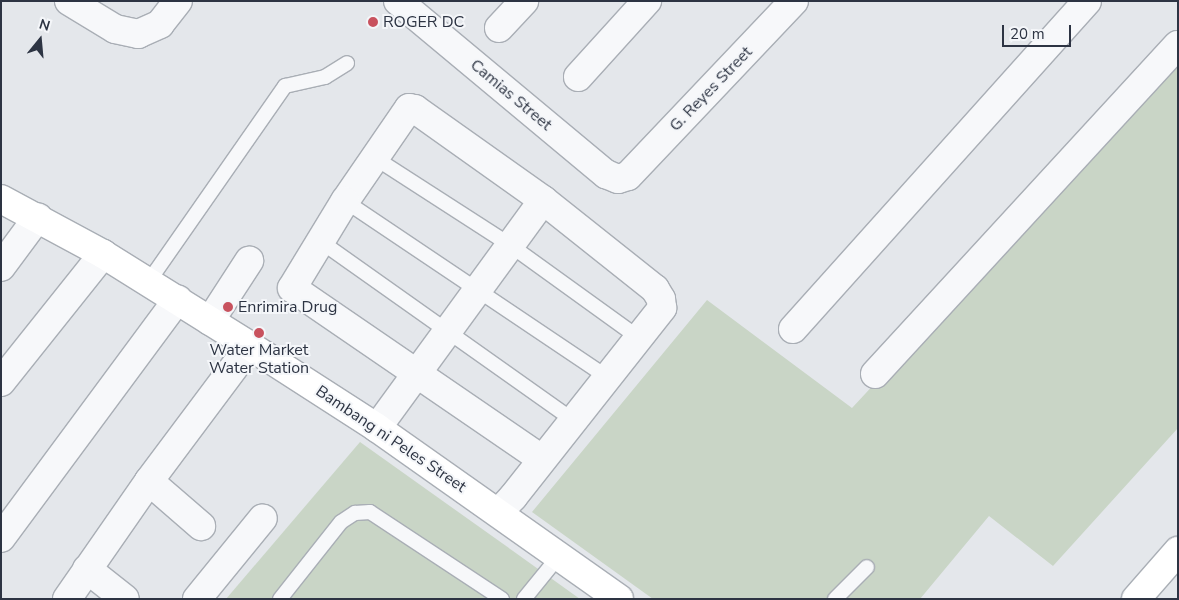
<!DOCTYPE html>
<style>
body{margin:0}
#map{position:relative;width:1179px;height:600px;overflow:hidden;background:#e4e7eb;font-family:"Nunito Sans",sans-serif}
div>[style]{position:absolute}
.green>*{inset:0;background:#c9d5c6}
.roads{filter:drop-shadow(1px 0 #a9aeb5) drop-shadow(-1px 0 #a9aeb5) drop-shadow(0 1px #a9aeb5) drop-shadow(0 -1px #a9aeb5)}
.lane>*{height:14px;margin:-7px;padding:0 7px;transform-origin:7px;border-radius:7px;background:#f7f8fa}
.street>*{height:28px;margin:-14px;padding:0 14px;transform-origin:14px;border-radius:14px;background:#f7f8fa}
.secondary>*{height:28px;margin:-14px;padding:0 14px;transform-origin:14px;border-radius:14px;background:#fff}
.dots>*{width:14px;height:14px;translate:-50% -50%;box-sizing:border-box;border:2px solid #f4f6f9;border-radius:50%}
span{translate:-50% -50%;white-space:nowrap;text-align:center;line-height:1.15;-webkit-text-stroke:4px #f4f6f9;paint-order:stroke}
.poi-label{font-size:16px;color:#2d3443}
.left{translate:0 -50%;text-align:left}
.street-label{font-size:16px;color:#2d3443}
.frame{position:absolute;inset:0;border:2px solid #2d3443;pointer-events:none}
.north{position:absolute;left:15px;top:15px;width:50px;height:50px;-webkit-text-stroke:4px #f4f6f9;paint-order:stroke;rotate:17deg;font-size:14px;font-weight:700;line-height:20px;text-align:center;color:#2d3443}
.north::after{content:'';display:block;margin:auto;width:18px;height:22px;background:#2d3443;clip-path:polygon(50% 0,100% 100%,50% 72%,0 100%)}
.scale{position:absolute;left:1002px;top:25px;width:69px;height:22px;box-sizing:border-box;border:2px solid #2d3443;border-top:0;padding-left:6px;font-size:15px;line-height:18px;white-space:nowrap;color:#2d3443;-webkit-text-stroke:4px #f4f6f9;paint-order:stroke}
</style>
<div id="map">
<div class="green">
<i style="clip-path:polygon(1178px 57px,1178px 428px,1053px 566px,989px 516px,920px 599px,653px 599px,532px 512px,707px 300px,852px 408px)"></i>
<i style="clip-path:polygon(360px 442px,513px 551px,580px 599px,226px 599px)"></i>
</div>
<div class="roads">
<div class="lane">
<i style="left:375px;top:158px;width:161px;rotate:32.8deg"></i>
<i style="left:510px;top:245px;width:159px;rotate:35.8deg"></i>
<i style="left:345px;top:201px;width:316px;rotate:33.9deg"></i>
<i style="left:320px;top:241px;width:310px;rotate:35.3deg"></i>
<i style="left:149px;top:281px;width:238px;rotate:-55.1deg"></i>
<i style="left:285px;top:86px;width:41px;rotate:-12.7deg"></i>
<i style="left:325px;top:77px;width:26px;rotate:-32deg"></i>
<i style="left:280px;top:599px;width:98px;rotate:-51.6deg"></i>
<i style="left:341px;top:522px;width:17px;rotate:-33deg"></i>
<i style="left:355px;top:513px;width:15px;rotate:-4deg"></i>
<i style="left:370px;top:512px;width:158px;rotate:33.4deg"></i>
<i style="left:524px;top:599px;width:55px;rotate:-50.9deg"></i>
<i style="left:835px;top:599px;width:45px;rotate:-45deg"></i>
</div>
<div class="street">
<i style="left:69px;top:1px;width:54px;rotate:31.3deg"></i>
<i style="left:115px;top:29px;width:24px;rotate:12deg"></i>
<i style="left:138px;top:34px;width:24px;rotate:-24deg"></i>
<i style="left:160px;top:24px;width:29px;rotate:-52deg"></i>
<i style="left:398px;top:1px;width:271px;rotate:39.8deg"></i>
<i style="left:606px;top:174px;width:13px;rotate:23deg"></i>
<i style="left:618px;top:179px;width:10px;rotate:-17deg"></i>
<i style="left:628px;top:176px;width:241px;rotate:-46.5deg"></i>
<i style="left:499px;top:28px;width:37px;rotate:-47deg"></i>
<i style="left:578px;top:77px;width:103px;rotate:-47.8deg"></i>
<i style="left:1px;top:267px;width:62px;rotate:-53.5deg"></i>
<i style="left:210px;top:321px;width:72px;rotate:-57deg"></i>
<i style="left:793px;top:329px;width:440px;rotate:-48.1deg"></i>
<i style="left:875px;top:374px;width:447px;rotate:-47.4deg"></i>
<i style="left:1px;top:382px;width:164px;rotate:-51.4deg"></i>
<i style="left:377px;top:428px;width:282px;rotate:-53.9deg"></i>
<i style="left:149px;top:481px;width:69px;rotate:40.9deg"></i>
<i style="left:499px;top:512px;width:21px;rotate:-47deg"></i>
<i style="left:513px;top:497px;width:241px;rotate:-51.7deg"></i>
<i style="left:662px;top:308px;width:9px;rotate:-96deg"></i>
<i style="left:661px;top:299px;width:12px;rotate:-121deg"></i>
<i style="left:655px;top:289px;width:143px;rotate:-141.5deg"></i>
<i style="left:543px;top:200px;width:157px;rotate:-144.6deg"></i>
<i style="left:415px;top:109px;width:6px;rotate:-171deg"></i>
<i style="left:409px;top:108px;width:113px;rotate:124.5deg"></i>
<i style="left:345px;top:201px;width:102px;rotate:121.3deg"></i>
<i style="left:292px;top:288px;width:303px;rotate:34.4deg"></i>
<i style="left:1px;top:538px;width:297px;rotate:-53.5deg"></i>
<i style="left:87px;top:569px;width:48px;rotate:38.3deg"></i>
<i style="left:67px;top:599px;width:144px;rotate:-55.2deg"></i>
<i style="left:149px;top:481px;width:169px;rotate:-53.2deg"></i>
<i style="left:197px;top:599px;width:104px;rotate:-50.8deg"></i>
</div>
<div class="secondary">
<i style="left:1px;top:199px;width:116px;rotate:28.3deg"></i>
<i style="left:103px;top:254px;width:173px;rotate:32deg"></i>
<i style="left:250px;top:346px;width:151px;rotate:32.8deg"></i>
<i style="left:377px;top:428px;width:296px;rotate:35.2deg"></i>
<i style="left:1136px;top:599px;width:64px;rotate:-48.8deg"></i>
</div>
</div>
<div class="dots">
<i style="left:373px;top:22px;background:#c8525e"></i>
<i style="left:228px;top:307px;background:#c8525e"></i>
<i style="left:259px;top:333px;background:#c8525e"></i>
</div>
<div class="poi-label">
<span class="left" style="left:383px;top:22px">ROGER DC</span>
<span class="left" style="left:238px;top:307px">Enrimira Drug</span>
<span style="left:259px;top:359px">Water Market<br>Water Station</span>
</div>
<div class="street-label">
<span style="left:711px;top:89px;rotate:-46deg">G. Reyes Street</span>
<span style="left:511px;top:95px;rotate:40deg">Camias Street</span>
<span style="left:391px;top:439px;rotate:34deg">Bambang ni Peles Street</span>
</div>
<div class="frame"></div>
<div class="north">N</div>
<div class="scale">20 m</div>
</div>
